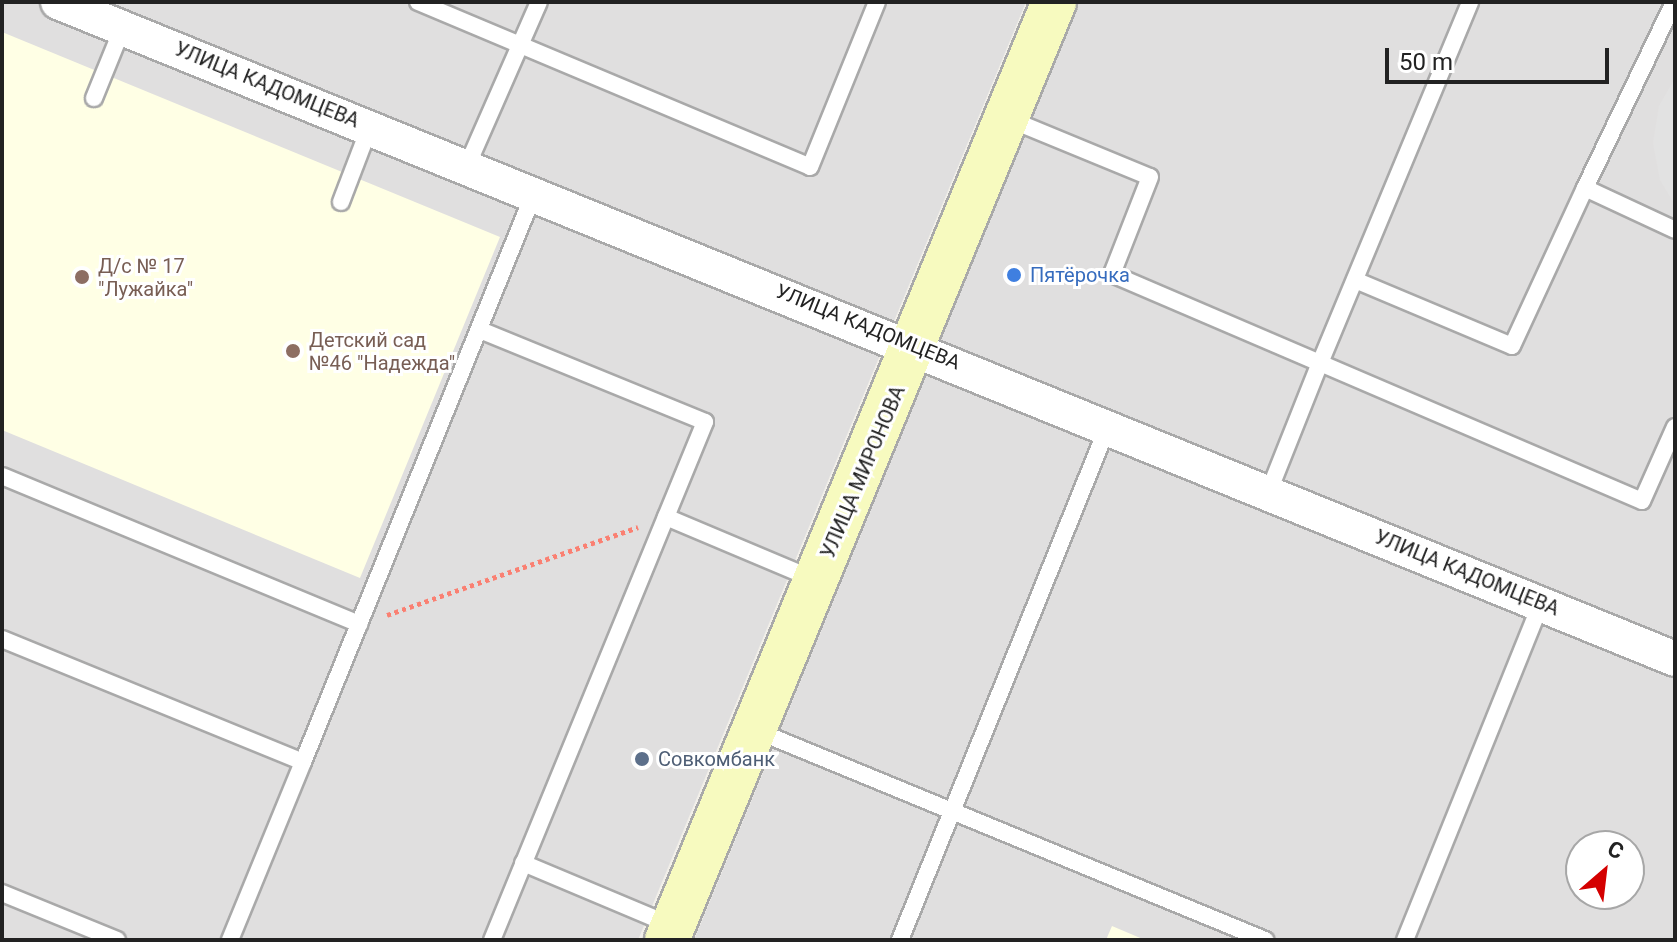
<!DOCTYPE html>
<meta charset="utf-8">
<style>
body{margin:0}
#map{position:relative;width:1677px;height:942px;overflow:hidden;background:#f2efe9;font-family:Roboto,sans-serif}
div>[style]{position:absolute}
.residential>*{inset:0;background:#e0dfdf}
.education>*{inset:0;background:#ffffe5}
.parking>*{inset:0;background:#e2e2e2}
.path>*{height:5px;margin-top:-2.5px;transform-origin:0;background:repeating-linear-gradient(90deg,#fa8072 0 4px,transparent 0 8px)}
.roads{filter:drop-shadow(2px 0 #a9a9a9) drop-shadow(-2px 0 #a9a9a9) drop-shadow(0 2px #a9a9a9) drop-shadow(0 -2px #a9a9a9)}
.lane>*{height:16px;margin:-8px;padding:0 8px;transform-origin:8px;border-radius:8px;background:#fff}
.street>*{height:34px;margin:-17px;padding:0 17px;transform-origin:17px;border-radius:17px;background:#fff}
.secondary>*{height:44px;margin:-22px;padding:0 22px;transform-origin:22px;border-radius:22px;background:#f7fabf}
.dots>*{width:22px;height:22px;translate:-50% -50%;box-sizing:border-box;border:4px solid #fff;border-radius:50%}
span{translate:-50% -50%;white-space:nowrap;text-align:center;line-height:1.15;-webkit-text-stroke:6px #fff;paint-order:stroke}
.street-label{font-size:20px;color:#222}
.education-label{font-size:20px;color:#785e54}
.left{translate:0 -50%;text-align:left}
.shop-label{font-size:20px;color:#366cbe}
.service-label{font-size:20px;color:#4e5e75}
.frame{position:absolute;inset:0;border:4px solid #222;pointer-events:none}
.north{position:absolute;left:1565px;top:830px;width:80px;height:80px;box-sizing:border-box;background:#fff;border:2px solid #a7a7a7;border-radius:50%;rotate:28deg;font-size:22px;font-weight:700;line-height:32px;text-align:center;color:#222}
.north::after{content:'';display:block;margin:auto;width:28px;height:36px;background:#d40000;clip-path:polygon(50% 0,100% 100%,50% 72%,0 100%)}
.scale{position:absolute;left:1385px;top:48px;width:224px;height:36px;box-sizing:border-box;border:4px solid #222;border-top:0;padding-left:10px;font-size:24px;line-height:28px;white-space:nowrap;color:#222;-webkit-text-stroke:6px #fff;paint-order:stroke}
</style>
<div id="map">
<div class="residential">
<i style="clip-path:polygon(2px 2px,1026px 2px,638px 940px,2px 940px)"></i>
<i style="clip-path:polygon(evenodd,1080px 2px,1675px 2px,1675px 940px,694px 940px,1080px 2px,1581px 846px,1629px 846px,1629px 894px,1581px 894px,1581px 846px)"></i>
</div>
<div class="education">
<i style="clip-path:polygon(2px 32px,500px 237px,360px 578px,2px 430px)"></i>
<i style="clip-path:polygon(1112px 926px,1145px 940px,1106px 940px)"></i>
</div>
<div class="parking">
<i style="clip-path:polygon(1675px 78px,1675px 205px,1660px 180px,1653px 143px,1659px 106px)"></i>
</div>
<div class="path">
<i style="left:387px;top:615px;width:266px;rotate:-19.3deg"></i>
</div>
<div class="roads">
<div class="lane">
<i style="left:418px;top:2px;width:425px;rotate:22.8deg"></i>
<i style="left:810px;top:167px;width:178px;rotate:-67.9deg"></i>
<i style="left:94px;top:98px;width:77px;rotate:-67.8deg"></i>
<i style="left:1009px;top:119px;width:152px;rotate:22.4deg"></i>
<i style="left:1150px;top:177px;width:104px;rotate:111.4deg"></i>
<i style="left:1112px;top:274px;width:226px;rotate:23.2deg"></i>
<i style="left:1320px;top:363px;width:391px;rotate:-67.4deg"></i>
<i style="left:467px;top:166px;width:179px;rotate:-66.3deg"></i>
<i style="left:1585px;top:188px;width:206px;rotate:-64.4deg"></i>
<i style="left:341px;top:202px;width:81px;rotate:-69.1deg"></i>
<i style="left:1355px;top:280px;width:170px;rotate:22.8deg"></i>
<i style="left:1512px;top:346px;width:174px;rotate:-65.2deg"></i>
<i style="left:1585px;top:188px;width:99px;rotate:25deg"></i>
<i style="left:480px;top:330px;width:243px;rotate:22.2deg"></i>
<i style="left:705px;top:422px;width:560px;rotate:112.35deg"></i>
<i style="left:2px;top:476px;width:387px;rotate:22.5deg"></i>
<i style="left:1269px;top:491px;width:138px;rotate:-68.3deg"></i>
<i style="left:1320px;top:363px;width:350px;rotate:23.2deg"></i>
<i style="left:1642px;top:501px;width:81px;rotate:-66deg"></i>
<i style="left:666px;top:517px;width:163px;rotate:22.8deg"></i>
<i style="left:2px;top:639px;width:325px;rotate:22.2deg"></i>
<i style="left:303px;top:762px;width:614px;rotate:-67.9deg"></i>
<i style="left:755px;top:730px;width:552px;rotate:22.38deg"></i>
<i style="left:523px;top:863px;width:163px;rotate:22.8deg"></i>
<i style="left:2px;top:893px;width:124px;rotate:22.2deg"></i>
<i style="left:230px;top:940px;width:192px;rotate:-67.7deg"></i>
<i style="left:900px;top:940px;width:554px;rotate:-67.97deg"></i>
<i style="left:1405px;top:940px;width:363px;rotate:-68deg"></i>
</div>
<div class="street">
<i style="left:58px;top:2px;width:1745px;rotate:22.11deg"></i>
</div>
<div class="secondary">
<i style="left:667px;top:940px;width:1015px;rotate:-67.58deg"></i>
</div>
</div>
<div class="dots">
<i style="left:1014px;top:275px;background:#3f7fe0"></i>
<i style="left:82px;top:277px;background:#8d6e63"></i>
<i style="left:293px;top:351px;background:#8d6e63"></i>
<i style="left:642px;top:759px;background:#5c6f8a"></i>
</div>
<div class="street-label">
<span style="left:267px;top:85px;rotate:22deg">УЛИЦА КАДОМЦЕВА</span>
<span style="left:868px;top:327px;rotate:22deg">УЛИЦА КАДОМЦЕВА</span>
<span style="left:863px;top:472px;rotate:-67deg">УЛИЦА МИРОНОВА</span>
<span style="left:1467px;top:573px;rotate:22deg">УЛИЦА КАДОМЦЕВА</span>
</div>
<div class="education-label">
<span class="left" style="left:98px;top:278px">Д/с № 17<br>"Лужайка"</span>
<span class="left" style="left:309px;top:352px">Детский сад<br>№46 "Надежда"</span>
</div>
<div class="shop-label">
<span class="left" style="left:1030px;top:275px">Пятёрочка</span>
</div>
<div class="service-label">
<span class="left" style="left:658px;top:759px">Совкомбанк</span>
</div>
<div class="frame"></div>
<div class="north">С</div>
<div class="scale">50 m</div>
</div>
